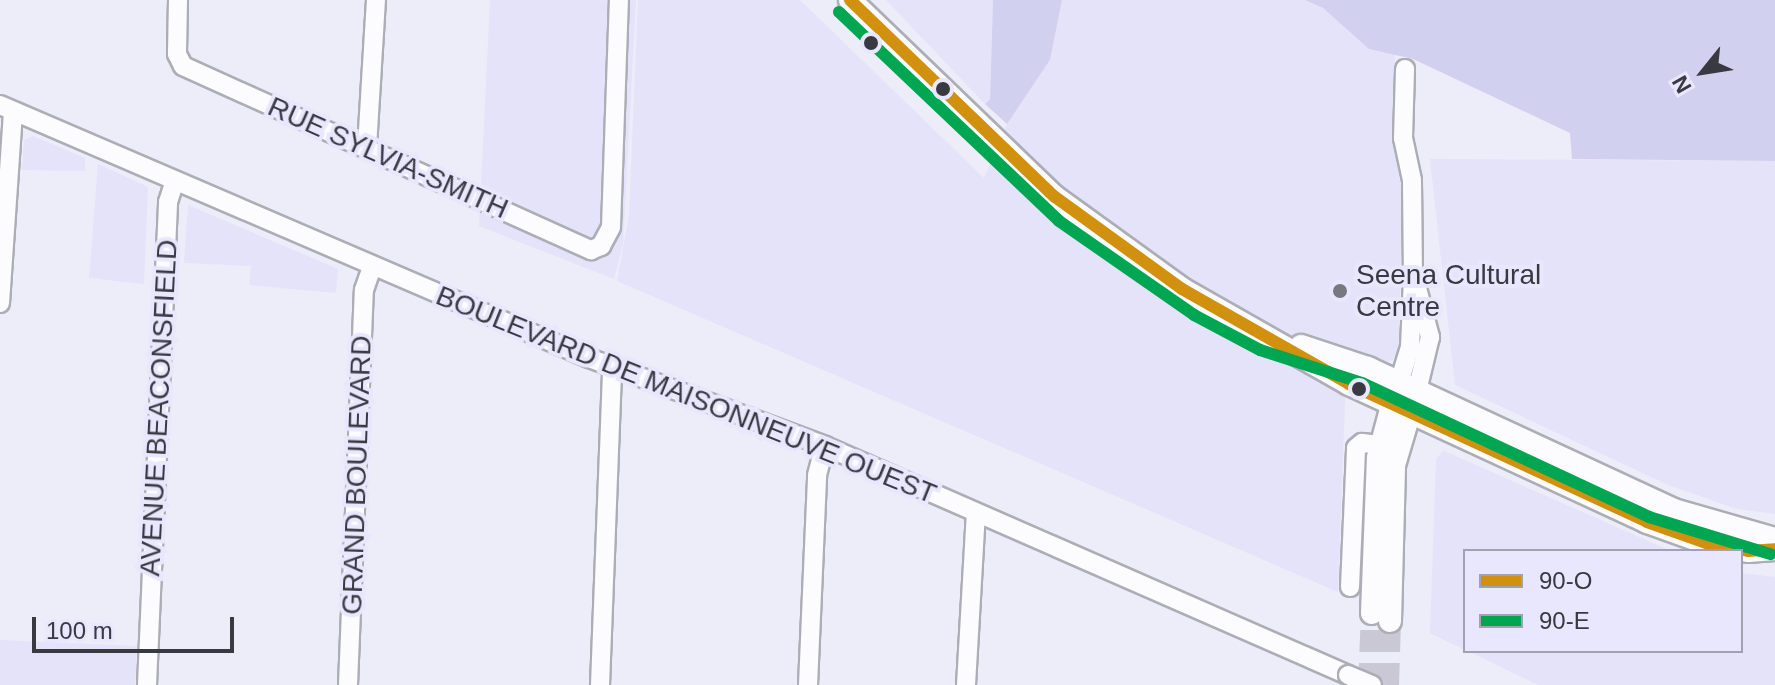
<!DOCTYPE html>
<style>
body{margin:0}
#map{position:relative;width:1775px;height:685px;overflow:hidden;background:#edecf9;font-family:Arial,sans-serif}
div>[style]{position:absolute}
.built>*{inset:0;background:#e4e3f9}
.green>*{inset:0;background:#d2d0ef}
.major-tunnel>*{height:22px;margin-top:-11px;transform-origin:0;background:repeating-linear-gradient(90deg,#c9c8d4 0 22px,transparent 0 33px)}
.roads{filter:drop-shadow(2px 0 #adadb6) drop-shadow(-2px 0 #adadb6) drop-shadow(0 2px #adadb6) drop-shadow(0 -2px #adadb6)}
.minor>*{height:18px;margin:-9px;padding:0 9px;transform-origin:9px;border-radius:9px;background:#fcfcfe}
.major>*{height:22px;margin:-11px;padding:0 11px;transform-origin:11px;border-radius:11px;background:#fcfcfe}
.bridges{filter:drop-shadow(2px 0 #adadb6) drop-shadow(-2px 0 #adadb6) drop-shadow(0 2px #adadb6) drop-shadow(0 -2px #adadb6)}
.minor-bridge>*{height:18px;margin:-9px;padding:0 9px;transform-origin:9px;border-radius:9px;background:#fcfcfe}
.bus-1>*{height:12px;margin:-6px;padding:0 6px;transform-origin:6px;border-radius:6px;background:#d1900d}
.bus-2>*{height:12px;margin:-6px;padding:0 6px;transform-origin:6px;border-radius:6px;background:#00a651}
.dots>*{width:22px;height:22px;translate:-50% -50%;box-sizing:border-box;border:4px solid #e8e7fe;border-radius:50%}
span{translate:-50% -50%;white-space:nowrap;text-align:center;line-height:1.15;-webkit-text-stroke:8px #e8e7fe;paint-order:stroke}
.street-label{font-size:28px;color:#393942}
.poi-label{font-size:28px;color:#393942}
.left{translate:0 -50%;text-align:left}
.legend{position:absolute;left:1463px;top:549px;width:280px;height:104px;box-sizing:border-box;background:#e8e7fe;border:2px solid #a2a1b3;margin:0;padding:10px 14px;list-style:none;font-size:24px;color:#393942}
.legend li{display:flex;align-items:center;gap:16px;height:40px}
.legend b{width:40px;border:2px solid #a2a1b3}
.north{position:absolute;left:1663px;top:32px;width:80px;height:80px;-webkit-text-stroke:6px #e8e7fe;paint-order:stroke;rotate:240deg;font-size:22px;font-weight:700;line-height:32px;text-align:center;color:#393942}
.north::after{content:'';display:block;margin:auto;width:28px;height:36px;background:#393942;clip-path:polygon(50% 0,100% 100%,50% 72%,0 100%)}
.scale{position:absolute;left:32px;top:617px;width:202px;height:36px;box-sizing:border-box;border:4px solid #393942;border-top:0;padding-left:10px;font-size:24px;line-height:28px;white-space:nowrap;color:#393942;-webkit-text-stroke:6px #e8e7fe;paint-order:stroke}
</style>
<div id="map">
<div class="built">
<i style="clip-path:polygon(490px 0,636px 0,623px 244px,614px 279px,479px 226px)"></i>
<i style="clip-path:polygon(638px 0,800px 0,984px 178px,1007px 124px,1050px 60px,1062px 0,1305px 0,1323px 8px,1369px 49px,1395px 55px,1393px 142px,1402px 191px,1399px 349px,1393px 360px,1385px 362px,1358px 350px,1345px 400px,1338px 592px,617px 281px,629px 216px)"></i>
<i style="clip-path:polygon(886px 0,993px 0,990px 99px,985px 104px)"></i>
<i style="clip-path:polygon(33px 136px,85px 158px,85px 171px,22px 170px,24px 140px)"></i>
<i style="clip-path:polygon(1430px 159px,1775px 161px,1775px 514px,1737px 509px,1668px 485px,1455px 385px)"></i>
<i style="clip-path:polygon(98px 164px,148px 187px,144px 284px,89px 278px)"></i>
<i style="clip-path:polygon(188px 205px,338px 269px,336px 293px,249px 285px,251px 266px,184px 263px)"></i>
<i style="clip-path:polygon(1443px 451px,1444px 451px,1671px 551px,1465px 551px,1465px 650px,1430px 633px,1436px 459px)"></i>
<i style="clip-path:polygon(1741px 573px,1775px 577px,1775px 685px,1538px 685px,1468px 651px,1741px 651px)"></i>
<i style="clip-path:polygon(0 640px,137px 646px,135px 685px,0 685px)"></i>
</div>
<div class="green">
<i style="clip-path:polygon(993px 0,1062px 0,1050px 60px,1007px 124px,985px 104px,990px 99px)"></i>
<i style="clip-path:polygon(1305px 0,1775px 0,1775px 161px,1572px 159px,1570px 133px,1413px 59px,1369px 49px,1323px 8px)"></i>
</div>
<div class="major-tunnel">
<i style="left:1369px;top:685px;width:72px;rotate:-87.6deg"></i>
<i style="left:1388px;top:685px;width:64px;rotate:-88.2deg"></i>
</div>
<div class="roads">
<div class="minor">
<i style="left:178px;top:0;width:54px;rotate:91.1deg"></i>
<i style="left:177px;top:54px;width:13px;rotate:63deg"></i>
<i style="left:183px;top:66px;width:448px;rotate:24.3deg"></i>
<i style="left:591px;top:250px;width:11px;rotate:-22deg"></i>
<i style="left:601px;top:246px;width:21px;rotate:-62deg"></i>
<i style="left:611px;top:227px;width:227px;rotate:-88deg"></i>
<i style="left:0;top:105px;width:641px;rotate:23.25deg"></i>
<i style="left:589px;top:358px;width:252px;rotate:20.4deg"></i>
<i style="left:825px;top:446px;width:571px;rotate:23.65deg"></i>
<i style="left:367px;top:147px;width:147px;rotate:-86.5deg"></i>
<i style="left:1417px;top:288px;width:51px;rotate:75.1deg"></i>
<i style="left:1430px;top:337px;width:56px;rotate:103.5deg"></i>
<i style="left:0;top:303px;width:192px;rotate:-86.1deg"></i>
<i style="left:1399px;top:383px;width:38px;rotate:-73deg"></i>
<i style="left:1410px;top:347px;width:69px;rotate:-87.5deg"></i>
<i style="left:1413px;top:278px;width:98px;rotate:-90.6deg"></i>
<i style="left:1412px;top:180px;width:43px;rotate:-102.1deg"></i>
<i style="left:1403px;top:138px;width:69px;rotate:-88.3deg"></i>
<i style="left:1350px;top:587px;width:139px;rotate:-87.5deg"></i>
<i style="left:1356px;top:448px;width:8px;rotate:-40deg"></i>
<i style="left:1362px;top:443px;width:18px;rotate:6deg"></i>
<i style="left:147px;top:685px;width:483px;rotate:-87.5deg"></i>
<i style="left:168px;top:202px;width:22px;rotate:-72deg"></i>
<i style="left:348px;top:685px;width:395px;rotate:-87.7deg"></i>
<i style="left:364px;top:290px;width:24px;rotate:-71deg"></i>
<i style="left:600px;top:685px;width:318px;rotate:-87.8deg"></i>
<i style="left:808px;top:685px;width:210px;rotate:-87.5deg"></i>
<i style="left:817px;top:475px;width:30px;rotate:-75deg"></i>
<i style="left:966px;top:685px;width:172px;rotate:-86.7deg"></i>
</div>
<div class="major">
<i style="left:850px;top:0;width:284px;rotate:43.9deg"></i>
<i style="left:1055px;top:197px;width:157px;rotate:35.9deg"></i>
<i style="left:1182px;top:289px;width:192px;rotate:29.6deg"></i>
<i style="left:1349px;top:384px;width:328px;rotate:24.8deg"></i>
<i style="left:1647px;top:522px;width:66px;rotate:19.5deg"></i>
<i style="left:1709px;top:544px;width:40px;rotate:10deg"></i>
<i style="left:1748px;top:551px;width:27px;rotate:-4deg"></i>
<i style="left:1301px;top:346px;width:71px;rotate:18.2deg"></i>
<i style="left:1368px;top:368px;width:337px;rotate:24.9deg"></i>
<i style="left:1674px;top:510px;width:105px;rotate:16deg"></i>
<i style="left:1372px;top:613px;width:155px;rotate:-87.8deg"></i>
<i style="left:1378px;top:458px;width:69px;rotate:-75deg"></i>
<i style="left:1390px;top:621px;width:156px;rotate:-88.5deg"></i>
<i style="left:1394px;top:465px;width:70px;rotate:-73.4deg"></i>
</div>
</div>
<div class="bridges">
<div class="minor-bridge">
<i style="left:1348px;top:675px;width:26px;rotate:23deg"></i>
</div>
</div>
<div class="bus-1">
<i style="left:850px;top:0;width:284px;rotate:43.9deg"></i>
<i style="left:1055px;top:197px;width:157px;rotate:35.9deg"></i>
<i style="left:1182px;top:289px;width:192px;rotate:29.6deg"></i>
<i style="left:1349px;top:384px;width:328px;rotate:24.8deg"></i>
<i style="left:1647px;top:522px;width:66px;rotate:19.5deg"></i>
<i style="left:1709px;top:544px;width:40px;rotate:10deg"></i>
<i style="left:1748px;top:551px;width:27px;rotate:-4deg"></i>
</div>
<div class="bus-2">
<i style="left:839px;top:12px;width:303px;rotate:43.5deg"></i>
<i style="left:1059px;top:221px;width:165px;rotate:34.8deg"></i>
<i style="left:1194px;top:315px;width:75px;rotate:27.9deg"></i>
<i style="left:1260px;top:350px;width:107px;rotate:17.9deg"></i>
<i style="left:1362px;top:383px;width:317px;rotate:25deg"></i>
<i style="left:1649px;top:517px;width:127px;rotate:17deg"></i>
</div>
<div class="dots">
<i style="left:871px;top:43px;background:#393942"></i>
<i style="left:943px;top:89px;background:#393942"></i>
<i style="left:1340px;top:291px;background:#787882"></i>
<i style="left:1359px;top:389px;background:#393942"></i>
</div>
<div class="street-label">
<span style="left:388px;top:158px;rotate:24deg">RUE SYLVIA-SMITH</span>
<span style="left:686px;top:395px;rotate:22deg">BOULEVARD DE MAISONNEUVE OUEST</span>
<span style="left:159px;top:408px;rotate:-87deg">AVENUE BEACONSFIELD</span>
<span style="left:357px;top:475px;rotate:-88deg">GRAND BOULEVARD</span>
</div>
<div class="poi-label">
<span class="left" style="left:1356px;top:291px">Seena Cultural<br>Centre</span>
</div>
<ul class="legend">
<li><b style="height:10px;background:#d1900d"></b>90-O</li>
<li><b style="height:10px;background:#00a651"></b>90-E</li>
</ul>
<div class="north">N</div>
<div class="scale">100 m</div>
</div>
